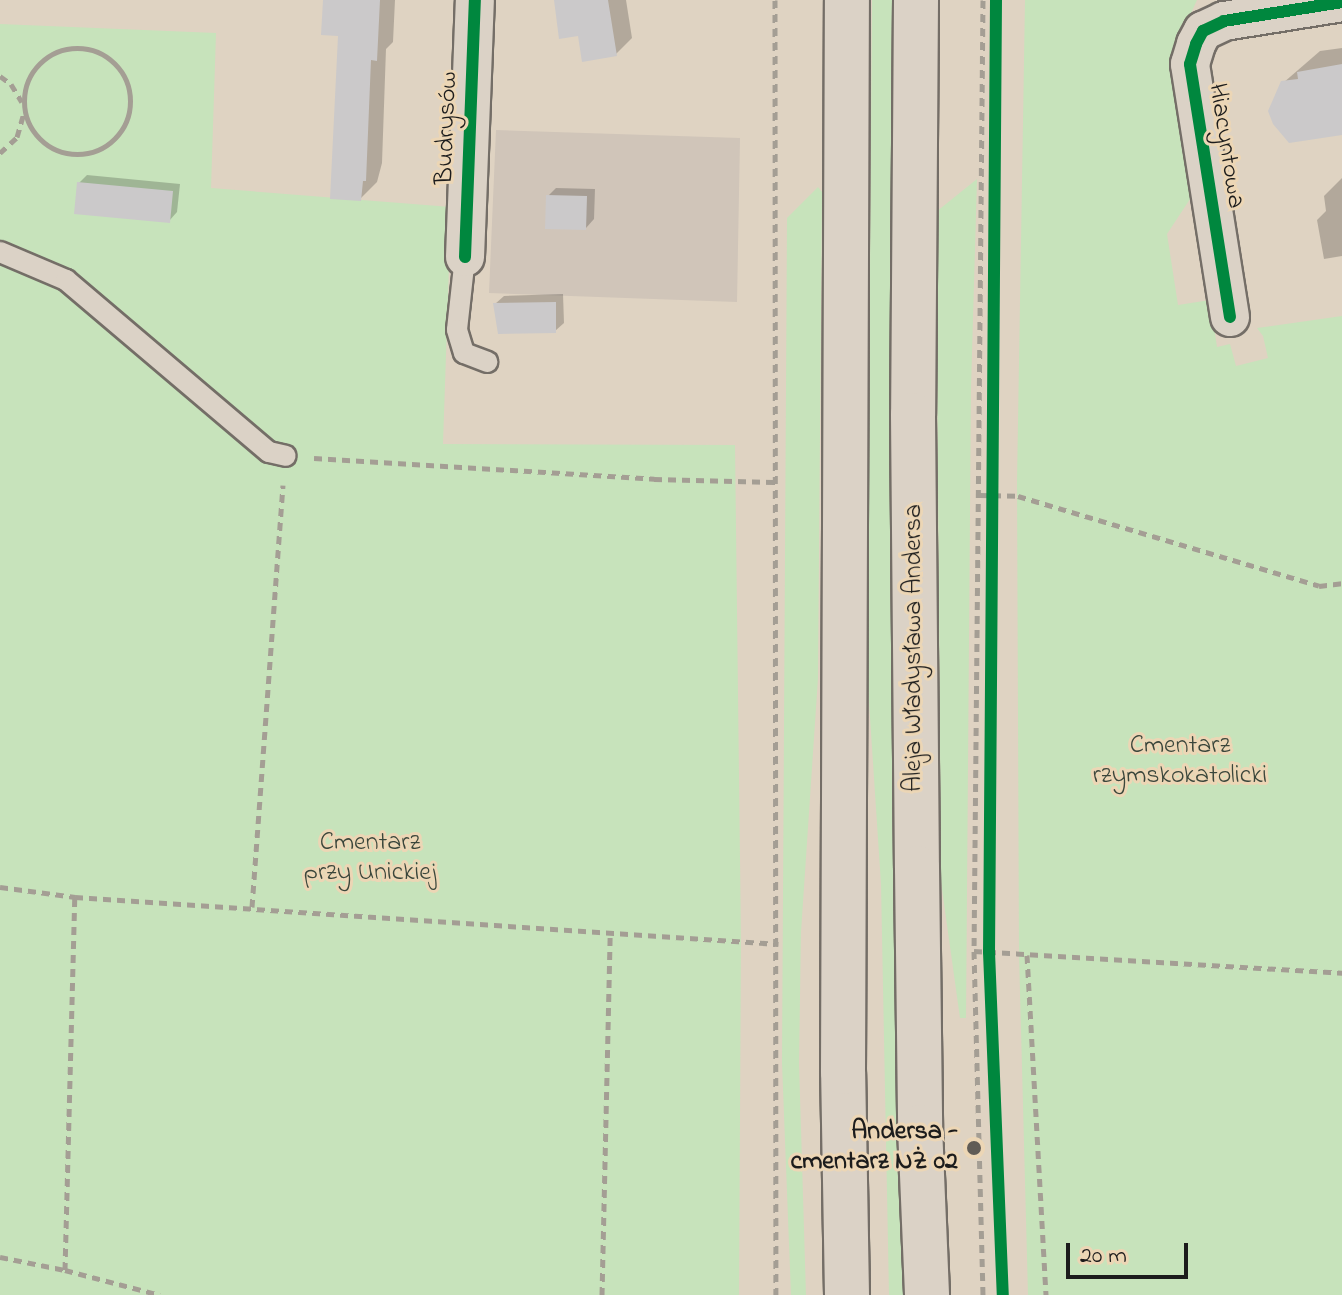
<!DOCTYPE html>
<meta charset="utf-8">
<style>
body{margin:0}
#map{position:relative;width:1342px;height:1295px;overflow:hidden;background:#dfd3c2;font-family:"Indie Flower",sans-serif}
div>[style]{position:absolute}
.built>*{inset:0;background:#d0c5b9}
.green>*{inset:0;background:#c7e3bb}
.shadow>*{inset:0;background:#0003}
.building>*{inset:0;background:#cbc9ca}
.path>*{height:5px;margin-top:-2.5px;transform-origin:0;background:repeating-linear-gradient(90deg,#a49e94 0 8px,transparent 0 14px)}
.path>.ring{margin:-2.5px;padding:0;box-sizing:content-box;background:none;border:5px solid #a49e94;border-radius:50%}
.roads{filter:drop-shadow(2px 0 #746e67) drop-shadow(-2px 0 #746e67) drop-shadow(0 2px #746e67) drop-shadow(0 -2px #746e67)}
.lane>*{height:20px;margin:-10px;padding:0 10px;transform-origin:10px;border-radius:10px;background:#dbd2c6}
.street>*{height:38px;margin:-19px;padding:0 19px;transform-origin:19px;border-radius:19px;background:#dbd2c6}
.secondary>*{height:44px;margin:-22px;padding:0 22px;transform-origin:22px;border-radius:22px;background:#dbd2c6}
.cycleway>*{height:12px;margin:-6px;padding:0 6px;transform-origin:6px;border-radius:6px;background:#00873e}
.dots>*{width:22px;height:22px;translate:-50% -50%;box-sizing:border-box;border:4px solid #ecd6b5;border-radius:50%}
span{translate:-50% -50%;white-space:nowrap;text-align:center;line-height:1.15;-webkit-text-stroke:6px #ecd6b5;paint-order:stroke}
.street-label{font-size:26px;color:#1c1c1c}
.park-label{font-size:26px;color:#3a463b}
.poi-label{font-size:26px;color:#1c1c1c;font-weight:700}
.right{translate:-100% -50%;text-align:right}
.scale{position:absolute;left:1066px;top:1243px;width:122px;height:36px;box-sizing:border-box;border:4px solid #1c1c1c;border-top:0;padding-left:10px;font-size:24px;line-height:28px;white-space:nowrap;color:#1c1c1c;-webkit-text-stroke:6px #ecd6b5;paint-order:stroke}
</style>
<div id="map">
<div class="built">
<i style="clip-path:polygon(496px 130px,740px 138px,737px 302px,489px 293px)"></i>
</div>
<div class="green">
<i style="clip-path:polygon(872px 0,892px 0,890px 372px,894px 843px,904px 1295px,889px 1295px,881px 884px,867px 672px)"></i>
<i style="clip-path:polygon(1025px 0,1197px 0,1177px 44px,1194px 193px,1167px 234px,1178px 305px,1210px 300px,1217px 347px,1230px 344px,1236px 366px,1268px 358px,1263px 336px,1257px 328px,1342px 316px,1342px 1295px,1028px 1295px,1019px 954px,1017px 482px)"></i>
<i style="clip-path:polygon(0 24px,216px 33px,211px 188px,451px 207px,443px 444px,735px 445px,741px 941px,739px 1295px,0 1295px)"></i>
<i style="clip-path:polygon(977px 179px,971px 388px,966px 1018px,960px 1018px,941px 882px,936px 212px)"></i>
<i style="clip-path:polygon(818px 187px,822px 192px,818px 678px,801px 932px,799px 1063px,806px 1295px,791px 1295px,782px 1063px,787px 218px)"></i>
</div>
<div class="shadow">
<i style="clip-path:polygon(325px 0,395px 0,393px 42px,386px 49px,382px 163px,377px 182px,360px 199px,341px 34px)"></i>
<i style="clip-path:polygon(555px 0,626px 0,632px 38px,616px 54px,580px 34px)"></i>
<i style="clip-path:polygon(1342px 48px,1342px 133px,1283px 83px,1320px 51px)"></i>
<i style="clip-path:polygon(87px 175px,180px 184px,177px 212px,169px 221px,79px 183px)"></i>
<i style="clip-path:polygon(1342px 178px,1342px 256px,1324px 259px,1317px 220px,1326px 211px,1324px 196px)"></i>
<i style="clip-path:polygon(556px 188px,595px 189px,594px 219px,586px 228px,548px 196px)"></i>
<i style="clip-path:polygon(563px 294px,564px 323px,555px 331px,495px 304px,504px 296px)"></i>
</div>
<div class="building">
<i style="clip-path:polygon(323px 0,380px 0,377px 61px,371px 60px,366px 181px,363px 181px,361px 201px,330px 199px,338px 36px,321px 35px)"></i>
<i style="clip-path:polygon(554px 0,608px 0,617px 56px,582px 62px,578px 36px,559px 39px)"></i>
<i style="clip-path:polygon(1342px 64px,1342px 135px,1289px 143px,1273px 124px,1268px 111px,1281px 81px,1298px 79px,1297px 72px)"></i>
<i style="clip-path:polygon(77px 182px,173px 191px,170px 223px,74px 214px)"></i>
<i style="clip-path:polygon(546px 195px,587px 196px,586px 230px,545px 229px)"></i>
<i style="clip-path:polygon(556px 302px,556px 333px,498px 334px,493px 303px)"></i>
</div>
<div class="path">
<i style="left:775px;top:0;width:1295px;rotate:89.96deg"></i>
<i style="left:983px;top:0;width:951px;rotate:90.54deg"></i>
<i style="left:974px;top:951px;width:344px;rotate:88.5deg"></i>
<i class="ring" style="left:24px;top:48px;width:101px;height:101px"></i>
<i style="left:0;top:76px;width:14px;rotate:36deg"></i>
<i style="left:11px;top:84px;width:21px;rotate:59deg"></i>
<i style="left:0;top:153px;width:23px;rotate:-43deg"></i>
<i style="left:17px;top:137px;width:26px;rotate:-74deg"></i>
<i style="left:314px;top:458px;width:341px;rotate:3.5deg"></i>
<i style="left:654px;top:479px;width:120px;rotate:1.4deg"></i>
<i style="left:979px;top:495px;width:39px;rotate:1deg"></i>
<i style="left:1018px;top:496px;width:314px;rotate:16.6deg"></i>
<i style="left:1319px;top:586px;width:23px;rotate:-7deg"></i>
<i style="left:0;top:887px;width:76px;rotate:7.6deg"></i>
<i style="left:75px;top:897px;width:705px;rotate:3.82deg"></i>
<i style="left:252px;top:907px;width:423px;rotate:-85.8deg"></i>
<i style="left:974px;top:951px;width:369px;rotate:3.4deg"></i>
<i style="left:1027px;top:955px;width:341px;rotate:86.8deg"></i>
<i style="left:0;top:1257px;width:66px;rotate:11.3deg"></i>
<i style="left:65px;top:1270px;width:98px;rotate:14.7deg"></i>
<i style="left:65px;top:1270px;width:373px;rotate:-88.5deg"></i>
<i style="left:602px;top:1295px;width:361px;rotate:-88.7deg"></i>
</div>
<div class="roads">
<div class="lane">
<i style="left:0;top:252px;width:72px;rotate:23deg"></i>
<i style="left:66px;top:280px;width:266px;rotate:40.3deg"></i>
<i style="left:269px;top:452px;width:17px;rotate:13deg"></i>
<i style="left:465px;top:257px;width:73px;rotate:96.3deg"></i>
<i style="left:457px;top:330px;width:24px;rotate:73deg"></i>
<i style="left:464px;top:353px;width:25px;rotate:21deg"></i>
</div>
<div class="street">
<i style="left:465px;top:257px;width:257px;rotate:-87.8deg"></i>
<i style="left:1230px;top:317px;width:256px;rotate:-99deg"></i>
<i style="left:1190px;top:64px;width:21px;rotate:-73deg"></i>
<i style="left:1196px;top:44px;width:15px;rotate:-62deg"></i>
<i style="left:1203px;top:31px;width:23px;rotate:-25deg"></i>
<i style="left:1224px;top:21px;width:120px;rotate:-9.1deg"></i>
</div>
<div class="secondary">
<i style="left:916px;top:0;width:415px;rotate:90.4deg"></i>
<i style="left:913px;top:415px;width:453px;rotate:89.5deg"></i>
<i style="left:917px;top:868px;width:259px;rotate:89.3deg"></i>
<i style="left:920px;top:1127px;width:168px;rotate:87.6deg"></i>
<i style="left:847px;top:1295px;width:223px;rotate:-91deg"></i>
<i style="left:843px;top:1072px;width:1072px;rotate:-89.79deg"></i>
</div>
</div>
<div class="cycleway">
<i style="left:996px;top:0;width:952px;rotate:90.42deg"></i>
<i style="left:989px;top:952px;width:343px;rotate:87.7deg"></i>
<i style="left:465px;top:257px;width:257px;rotate:-87.8deg"></i>
<i style="left:1230px;top:317px;width:256px;rotate:-99deg"></i>
<i style="left:1190px;top:64px;width:21px;rotate:-73deg"></i>
<i style="left:1196px;top:44px;width:15px;rotate:-62deg"></i>
<i style="left:1203px;top:31px;width:23px;rotate:-25deg"></i>
<i style="left:1224px;top:21px;width:120px;rotate:-9.1deg"></i>
</div>
<div class="dots">
<i style="left:974px;top:1148px;background:#605c56"></i>
</div>
<div class="street-label">
<span style="left:448px;top:128px;rotate:-88deg">Budrysów</span>
<span style="left:1225px;top:146px;rotate:81deg">Hiacyntowa</span>
<span style="left:915px;top:648px;rotate:-90deg">Aleja Władysława Andersa</span>
</div>
<div class="park-label">
<span style="left:1180px;top:762px">Cmentarz<br>rzymskokatolicki</span>
<span style="left:370px;top:859px">Cmentarz<br>przy Unickiej</span>
</div>
<div class="poi-label">
<span class="right" style="left:958px;top:1148px">Andersa -<br>cmentarz NŻ 02</span>
</div>
<div class="scale">20 m</div>
</div>
